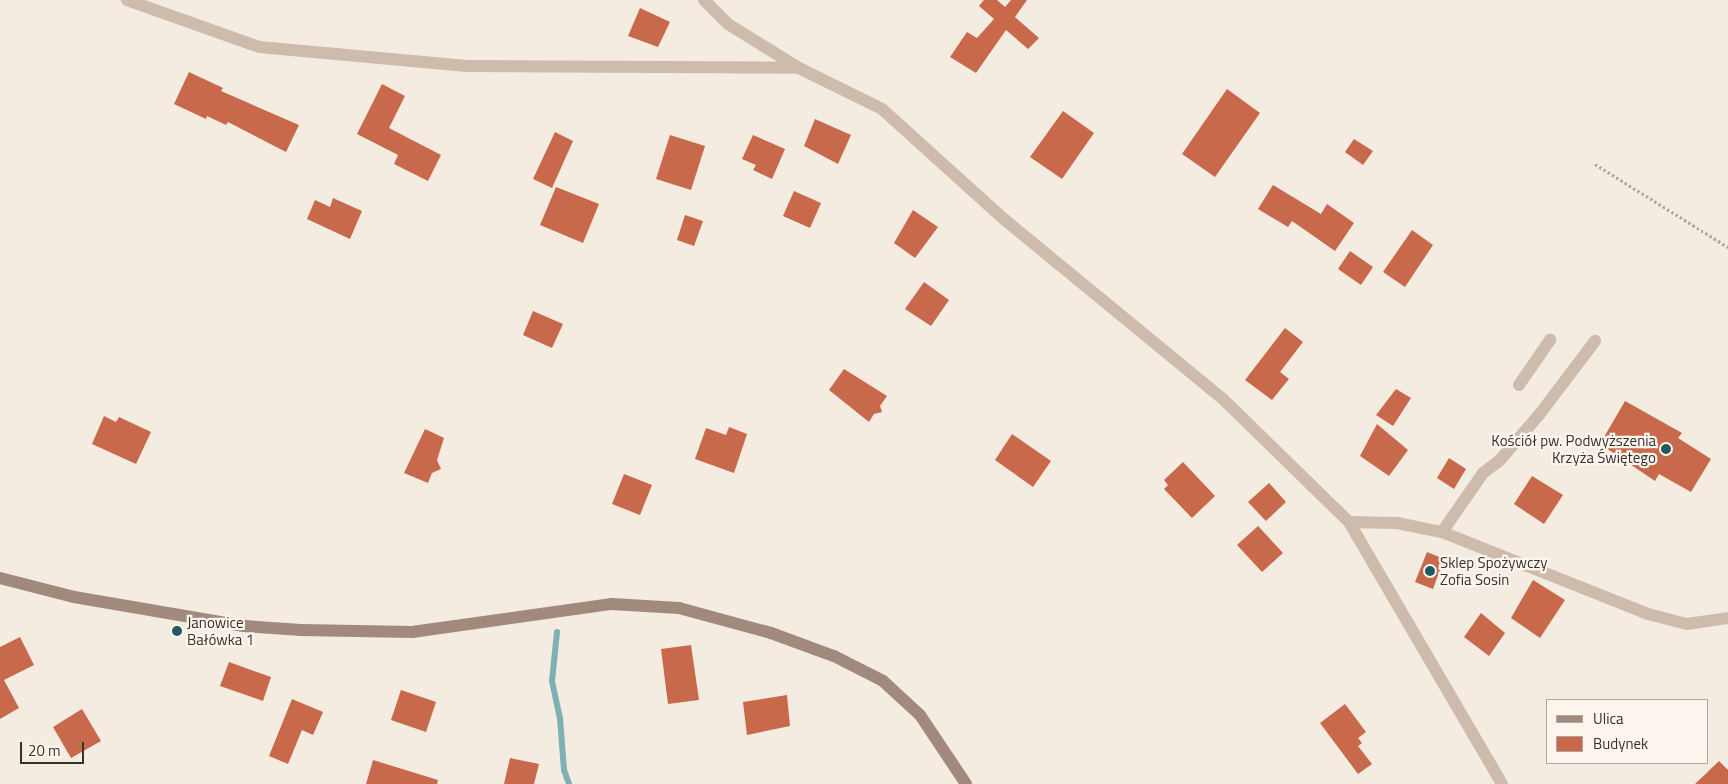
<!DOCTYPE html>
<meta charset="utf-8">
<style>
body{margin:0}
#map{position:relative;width:1728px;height:784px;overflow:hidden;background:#f4ebe1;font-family:"Titillium Web",sans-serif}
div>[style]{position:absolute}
.stream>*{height:6px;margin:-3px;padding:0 3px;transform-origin:3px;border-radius:3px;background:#7fb0b2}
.building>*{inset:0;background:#c8694b}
.path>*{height:3px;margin-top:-1.5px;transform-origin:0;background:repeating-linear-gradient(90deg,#b9a596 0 2.5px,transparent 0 5px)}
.lane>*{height:12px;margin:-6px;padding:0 6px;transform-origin:6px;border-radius:6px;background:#cdbbac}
.street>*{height:12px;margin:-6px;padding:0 6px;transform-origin:6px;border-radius:6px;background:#cdbbac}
.secondary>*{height:12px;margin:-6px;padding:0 6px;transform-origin:6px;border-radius:6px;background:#a18a7d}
.dots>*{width:14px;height:14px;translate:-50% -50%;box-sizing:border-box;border:2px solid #fbf5ee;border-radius:50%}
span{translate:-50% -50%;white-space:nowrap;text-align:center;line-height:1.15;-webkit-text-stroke:4.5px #fbf5ee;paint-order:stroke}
.poi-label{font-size:15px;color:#3b302b}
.right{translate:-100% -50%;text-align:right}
.left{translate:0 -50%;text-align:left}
.legend{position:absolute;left:1546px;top:699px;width:162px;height:65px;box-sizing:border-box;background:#fbf5ee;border:1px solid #aea6a0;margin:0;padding:6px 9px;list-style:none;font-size:15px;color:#3b302b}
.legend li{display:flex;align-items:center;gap:10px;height:25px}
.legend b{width:25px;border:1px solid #aea6a0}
.scale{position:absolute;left:20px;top:742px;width:64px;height:22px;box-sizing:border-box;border:2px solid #3b302b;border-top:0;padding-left:6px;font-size:15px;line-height:18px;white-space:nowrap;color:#3b302b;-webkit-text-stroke:4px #fbf5ee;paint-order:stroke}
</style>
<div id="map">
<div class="stream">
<i style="left:557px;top:632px;width:49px;rotate:95.8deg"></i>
<i style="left:552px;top:681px;width:38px;rotate:78deg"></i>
<i style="left:560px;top:718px;width:52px;rotate:85.6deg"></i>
<i style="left:564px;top:770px;width:15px;rotate:70deg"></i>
</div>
<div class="building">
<i style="clip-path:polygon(984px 0,997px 0,1005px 7px,1011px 0,1027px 0,1015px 17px,1039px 38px,1028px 49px,1006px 30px,976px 73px,950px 57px,967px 32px,977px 38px,994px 19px,979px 6px)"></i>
<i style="clip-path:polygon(640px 8px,670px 22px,658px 47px,628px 36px)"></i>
<i style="clip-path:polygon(189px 72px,223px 88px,221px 91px,299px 125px,286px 152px,228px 122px,226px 125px,207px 116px,206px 119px,174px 104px)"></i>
<i style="clip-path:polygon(382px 84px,405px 96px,389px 128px,441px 155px,428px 181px,394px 164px,398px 155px,357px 134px)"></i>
<i style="clip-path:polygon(1227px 89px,1260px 113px,1215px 177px,1182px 154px)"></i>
<i style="clip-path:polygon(1063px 111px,1094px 133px,1062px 179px,1030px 157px)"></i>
<i style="clip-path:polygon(815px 119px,851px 135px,838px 164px,804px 146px)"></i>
<i style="clip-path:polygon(555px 132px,573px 141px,552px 188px,533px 179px)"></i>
<i style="clip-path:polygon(670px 135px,705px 146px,691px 190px,656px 179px)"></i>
<i style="clip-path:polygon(753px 135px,785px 149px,772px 179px,753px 170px,756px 165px,742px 159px)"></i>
<i style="clip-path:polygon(1354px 139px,1373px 151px,1363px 165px,1345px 152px)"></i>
<i style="clip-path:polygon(1273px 185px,1321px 214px,1327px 204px,1354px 223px,1335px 251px,1292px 221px,1288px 227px,1258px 209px)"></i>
<i style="clip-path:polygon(556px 187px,599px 204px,583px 243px,540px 225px)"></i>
<i style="clip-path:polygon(794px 191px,821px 203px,810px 228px,783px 216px)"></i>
<i style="clip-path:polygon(333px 198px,362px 211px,350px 239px,307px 219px,315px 200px,330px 207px)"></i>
<i style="clip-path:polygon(913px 210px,938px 227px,915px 258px,894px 243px)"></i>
<i style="clip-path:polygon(685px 215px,703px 221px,694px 246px,677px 240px)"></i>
<i style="clip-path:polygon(1412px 230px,1433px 245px,1405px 287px,1383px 272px)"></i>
<i style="clip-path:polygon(1350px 251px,1373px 267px,1361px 285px,1338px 269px)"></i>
<i style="clip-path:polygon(924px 282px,949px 300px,931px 326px,905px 309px)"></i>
<i style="clip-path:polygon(533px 311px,563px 324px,552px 348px,523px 335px)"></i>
<i style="clip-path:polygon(1285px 328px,1303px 342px,1280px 372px,1289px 379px,1272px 400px,1245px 380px)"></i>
<i style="clip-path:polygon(844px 369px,887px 396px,880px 406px,882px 412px,874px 414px,869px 422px,829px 390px)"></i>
<i style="clip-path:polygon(1396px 389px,1411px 398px,1393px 426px,1376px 415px)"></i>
<i style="clip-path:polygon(1625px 401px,1682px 433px,1678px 438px,1711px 459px,1691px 492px,1659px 474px,1655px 481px,1600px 444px)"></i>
<i style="clip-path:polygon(104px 416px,116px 422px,119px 417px,151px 432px,136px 464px,92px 444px)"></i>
<i style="clip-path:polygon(1377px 424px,1408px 450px,1389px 476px,1360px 456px)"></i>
<i style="clip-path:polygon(729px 427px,747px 434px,734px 473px,695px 459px,706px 428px,726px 435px)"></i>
<i style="clip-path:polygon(425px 429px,444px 438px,437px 460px,441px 469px,432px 473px,428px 483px,404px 473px)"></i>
<i style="clip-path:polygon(1012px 434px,1051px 461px,1033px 487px,995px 460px)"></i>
<i style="clip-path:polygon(1449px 458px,1466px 469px,1454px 489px,1437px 478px)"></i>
<i style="clip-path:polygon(1183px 462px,1215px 496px,1192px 518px,1164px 489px,1168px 485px,1164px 480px)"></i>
<i style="clip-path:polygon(624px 474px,652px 485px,640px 515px,612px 504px)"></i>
<i style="clip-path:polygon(1532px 476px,1563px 495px,1544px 524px,1514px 504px)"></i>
<i style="clip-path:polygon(1269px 483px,1286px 502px,1266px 521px,1248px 502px)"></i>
<i style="clip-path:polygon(1258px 526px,1283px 553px,1262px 572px,1237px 545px)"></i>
<i style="clip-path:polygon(1427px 552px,1444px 559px,1433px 589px,1415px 582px)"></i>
<i style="clip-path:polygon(1533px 580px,1565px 600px,1540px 638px,1511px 618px)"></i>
<i style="clip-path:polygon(1481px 613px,1505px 633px,1489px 656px,1464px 637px)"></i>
<i style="clip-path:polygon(20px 637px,34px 665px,4px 680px,19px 708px,0 719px,0 647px)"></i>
<i style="clip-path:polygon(691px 645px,699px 700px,668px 704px,661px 649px)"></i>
<i style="clip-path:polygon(229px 662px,271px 677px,263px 701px,220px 686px)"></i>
<i style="clip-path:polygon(401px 690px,436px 702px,426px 732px,391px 720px)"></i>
<i style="clip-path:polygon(787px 695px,790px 726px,747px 735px,743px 702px)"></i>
<i style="clip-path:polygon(292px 699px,323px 712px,313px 735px,302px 730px,288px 764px,269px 756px)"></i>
<i style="clip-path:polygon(1345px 704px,1366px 732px,1358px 738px,1362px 743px,1358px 746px,1372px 764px,1358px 774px,1320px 723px)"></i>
<i style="clip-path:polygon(82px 709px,101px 741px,71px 758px,53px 727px)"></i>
<i style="clip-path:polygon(510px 758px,539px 764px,534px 784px,504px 784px)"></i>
<i style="clip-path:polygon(373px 760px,438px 780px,437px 784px,366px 784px)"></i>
<i style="clip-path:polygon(1719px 761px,1728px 770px,1728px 784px,1695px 784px)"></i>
</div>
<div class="path">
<i style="left:1595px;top:164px;width:157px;rotate:32deg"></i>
</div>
<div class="lane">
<i style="left:1519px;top:385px;width:55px;rotate:-55.4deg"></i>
<i style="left:1442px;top:532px;width:72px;rotate:-55.2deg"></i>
<i style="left:1483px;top:473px;width:21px;rotate:-37deg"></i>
<i style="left:1500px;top:460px;width:60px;rotate:-49.1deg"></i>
<i style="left:1539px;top:415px;width:93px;rotate:-52.9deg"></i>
</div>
<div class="street">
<i style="left:127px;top:0;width:140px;rotate:19.6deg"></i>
<i style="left:259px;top:47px;width:209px;rotate:5.2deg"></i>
<i style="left:467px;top:66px;width:332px;rotate:0.3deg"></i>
<i style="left:704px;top:0;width:34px;rotate:45deg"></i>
<i style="left:728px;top:24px;width:84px;rotate:31.8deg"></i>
<i style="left:799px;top:68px;width:93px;rotate:26.3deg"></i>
<i style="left:882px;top:109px;width:166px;rotate:42.1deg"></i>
<i style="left:1005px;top:220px;width:283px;rotate:39.4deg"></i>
<i style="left:1224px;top:400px;width:122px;rotate:44.3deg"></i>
<i style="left:1311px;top:485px;width:53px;rotate:44.2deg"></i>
<i style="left:1349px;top:522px;width:303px;rotate:59.7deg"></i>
<i style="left:1349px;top:522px;width:48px;rotate:1.2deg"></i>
<i style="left:1397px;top:523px;width:46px;rotate:11.3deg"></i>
<i style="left:1442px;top:532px;width:222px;rotate:21.7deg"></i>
<i style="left:1648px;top:614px;width:40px;rotate:14.4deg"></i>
<i style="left:1687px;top:624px;width:41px;rotate:-8.3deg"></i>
</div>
<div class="secondary">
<i style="left:0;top:578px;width:76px;rotate:14.4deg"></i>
<i style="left:74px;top:597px;width:172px;rotate:9.7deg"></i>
<i style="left:244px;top:626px;width:57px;rotate:4deg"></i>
<i style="left:301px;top:630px;width:111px;rotate:1deg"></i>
<i style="left:412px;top:632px;width:202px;rotate:-8deg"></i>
<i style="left:612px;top:604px;width:67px;rotate:3.4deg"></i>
<i style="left:679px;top:608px;width:95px;rotate:15.2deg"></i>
<i style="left:771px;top:633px;width:67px;rotate:20.1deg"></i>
<i style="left:834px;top:656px;width:55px;rotate:27deg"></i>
<i style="left:883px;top:681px;width:50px;rotate:42.6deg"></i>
<i style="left:920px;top:715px;width:83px;rotate:56.3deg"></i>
</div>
<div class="dots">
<i style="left:1666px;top:449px;background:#1f5a5e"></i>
<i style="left:1430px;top:571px;background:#1f5a5e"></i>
<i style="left:177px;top:631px;background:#1f5a5e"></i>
</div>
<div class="poi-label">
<span class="right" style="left:1656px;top:449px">Kościół pw. Podwyższenia<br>Krzyża Świętego</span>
<span class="left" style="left:1440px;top:571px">Sklep Spożywczy<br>Zofia Sosin</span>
<span class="left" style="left:187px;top:631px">Janowice<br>Bałówka 1</span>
</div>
<ul class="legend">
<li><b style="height:6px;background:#a18a7d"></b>Ulica</li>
<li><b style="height:14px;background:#c8694b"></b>Budynek</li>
</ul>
<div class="scale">20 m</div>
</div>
